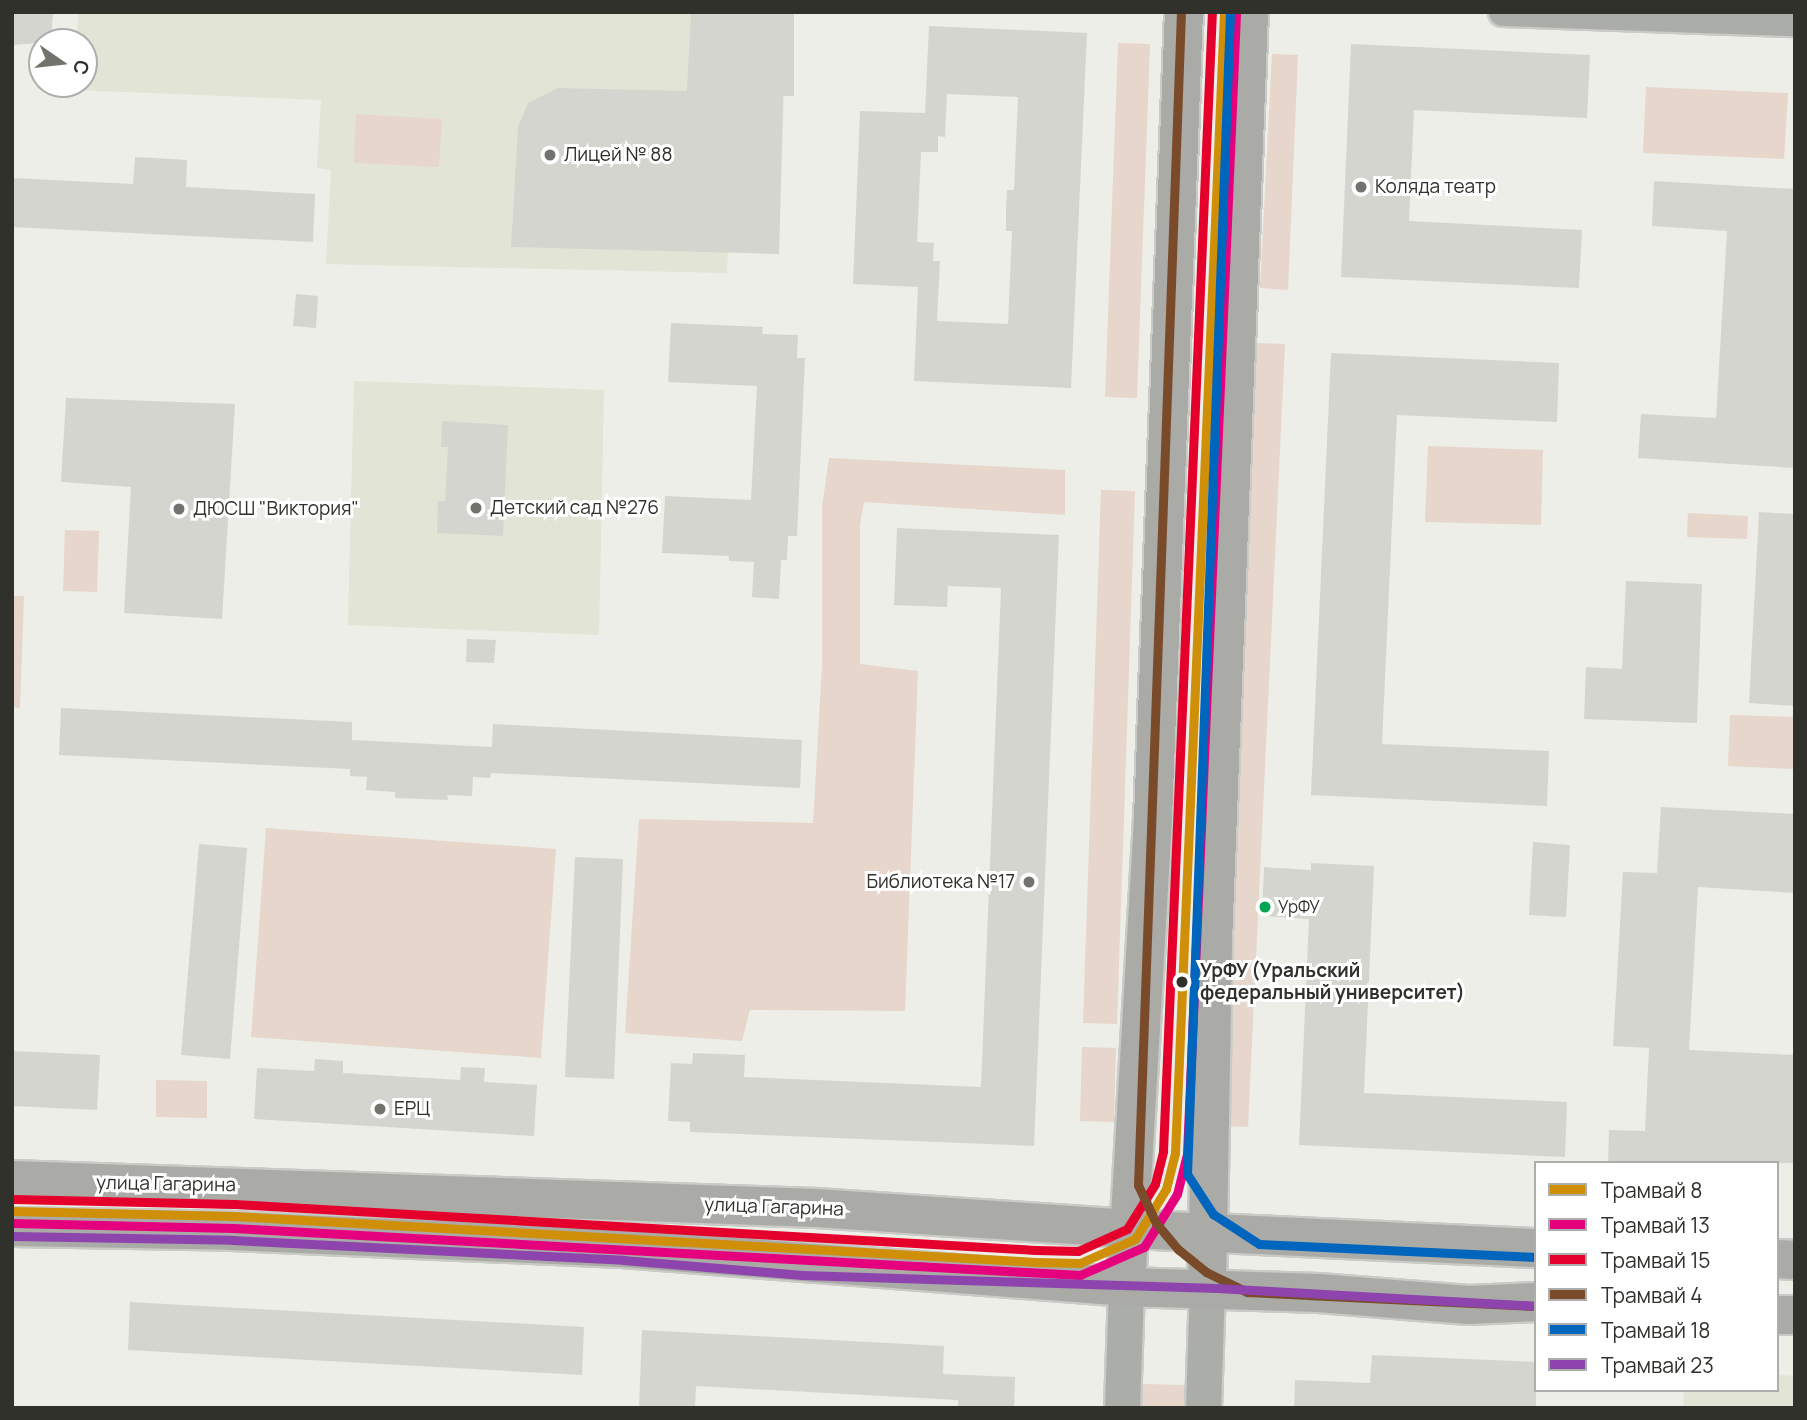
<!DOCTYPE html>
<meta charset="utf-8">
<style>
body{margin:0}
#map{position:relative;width:1807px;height:1420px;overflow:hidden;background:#edeee7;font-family:Manrope,sans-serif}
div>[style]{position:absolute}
.built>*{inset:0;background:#e2e4d5}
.green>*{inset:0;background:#e6d6cb}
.building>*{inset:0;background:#d5d5cf}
.roads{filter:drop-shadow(2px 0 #cacbc6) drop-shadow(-2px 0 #cacbc6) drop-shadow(0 2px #cacbc6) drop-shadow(0 -2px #cacbc6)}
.minor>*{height:28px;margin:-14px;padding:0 14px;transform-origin:14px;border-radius:14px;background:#abada9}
.tertiary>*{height:35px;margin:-17.5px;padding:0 17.5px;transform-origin:17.5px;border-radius:17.5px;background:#abada9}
.secondary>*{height:38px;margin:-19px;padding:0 19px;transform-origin:19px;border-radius:19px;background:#aaaba7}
.tram-1>*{height:9px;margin:-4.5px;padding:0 4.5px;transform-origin:4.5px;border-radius:4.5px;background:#cf8f09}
.tram-2>*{height:9px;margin:-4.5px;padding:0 4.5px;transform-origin:4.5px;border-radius:4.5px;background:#e5007d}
.tram-3>*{height:9px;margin:-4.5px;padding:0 4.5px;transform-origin:4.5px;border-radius:4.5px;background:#e4002b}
.tram-4>*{height:9px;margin:-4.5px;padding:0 4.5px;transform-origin:4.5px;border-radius:4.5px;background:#7a4b2a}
.tram-5>*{height:9px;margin:-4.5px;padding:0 4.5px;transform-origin:4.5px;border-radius:4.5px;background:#0065bd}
.tram-6>*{height:9px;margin:-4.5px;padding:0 4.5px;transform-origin:4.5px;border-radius:4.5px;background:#8e44ad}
.dots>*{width:19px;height:19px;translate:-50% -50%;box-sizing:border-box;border:4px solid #fff;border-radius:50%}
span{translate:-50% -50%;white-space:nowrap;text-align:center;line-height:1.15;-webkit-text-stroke:6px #fff;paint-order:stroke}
.bus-label{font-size:17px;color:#31312c}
.left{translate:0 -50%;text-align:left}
.poi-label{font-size:19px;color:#31312c}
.right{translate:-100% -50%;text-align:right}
.stop-label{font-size:19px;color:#31312c;font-weight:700}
.street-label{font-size:19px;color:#31312c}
.frame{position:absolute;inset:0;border:14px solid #31312c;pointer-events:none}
.legend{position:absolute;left:1534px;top:1161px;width:245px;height:231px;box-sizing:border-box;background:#fff;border:2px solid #adadab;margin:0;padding:9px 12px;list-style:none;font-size:21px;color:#31312c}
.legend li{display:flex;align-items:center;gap:14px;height:35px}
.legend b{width:35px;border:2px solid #adadab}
.north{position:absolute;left:28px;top:28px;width:70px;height:70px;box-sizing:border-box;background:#fff;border:2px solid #adadab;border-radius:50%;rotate:104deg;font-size:19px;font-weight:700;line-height:28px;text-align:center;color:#31312c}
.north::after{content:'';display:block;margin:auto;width:24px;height:32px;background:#73736d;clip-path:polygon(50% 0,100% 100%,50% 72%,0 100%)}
</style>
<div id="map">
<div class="built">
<i style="clip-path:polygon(78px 12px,794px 12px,794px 96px,784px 96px,779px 254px,728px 252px,727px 273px,326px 264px,331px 170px,317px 168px,321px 100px,76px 90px,76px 84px,84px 84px,84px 42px,77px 42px)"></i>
<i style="clip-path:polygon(354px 381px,604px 390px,599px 635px,348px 625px)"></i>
<i style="clip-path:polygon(1777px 1375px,1795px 1376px,1795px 1408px,1683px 1408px,1684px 1390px,1777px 1390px)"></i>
</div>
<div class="green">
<i style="clip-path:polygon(1118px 43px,1150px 44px,1137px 398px,1105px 397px)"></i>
<i style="clip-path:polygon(1272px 54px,1298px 55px,1288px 290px,1260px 288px)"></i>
<i style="clip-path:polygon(1646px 87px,1788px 93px,1784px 159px,1643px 153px)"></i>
<i style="clip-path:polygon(356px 114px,442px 119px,439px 167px,354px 163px)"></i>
<i style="clip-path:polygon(1256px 343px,1285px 344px,1248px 1127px,1216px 1126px)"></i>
<i style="clip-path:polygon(1428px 446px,1543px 450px,1541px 525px,1425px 522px)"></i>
<i style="clip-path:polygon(829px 458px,1065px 470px,1065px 515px,864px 502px,860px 524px,860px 664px,918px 671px,905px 1011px,750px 1010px,742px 1041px,625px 1033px,639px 819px,813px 823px,822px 666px,822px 507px)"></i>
<i style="clip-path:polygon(1101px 490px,1135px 491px,1117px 1024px,1083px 1023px)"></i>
<i style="clip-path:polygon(1688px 513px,1748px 516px,1747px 539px,1687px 537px)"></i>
<i style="clip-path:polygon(65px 530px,99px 531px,97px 592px,63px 591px)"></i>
<i style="clip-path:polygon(12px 596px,24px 596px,20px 708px,12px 707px)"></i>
<i style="clip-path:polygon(1730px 715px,1795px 717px,1793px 769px,1728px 766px)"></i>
<i style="clip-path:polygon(266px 828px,556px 849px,541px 1058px,251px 1037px)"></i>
<i style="clip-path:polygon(1082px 1047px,1116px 1048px,1114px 1122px,1080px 1121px)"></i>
<i style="clip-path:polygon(156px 1080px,207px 1081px,207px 1118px,156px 1117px)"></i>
<i style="clip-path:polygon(1143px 1384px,1187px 1385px,1187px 1408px,1142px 1408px)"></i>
</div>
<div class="building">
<i style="clip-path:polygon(12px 12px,53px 12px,51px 42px,12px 45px)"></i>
<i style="clip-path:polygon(691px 12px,794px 12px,794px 96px,783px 96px,779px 254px,511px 247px,518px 127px,528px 103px,558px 88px,687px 91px)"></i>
<i style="clip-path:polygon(evenodd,929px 26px,1087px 33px,1071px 388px,914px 381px,918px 287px,853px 284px,860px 111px,925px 113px,929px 26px,947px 94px,1018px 97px,1014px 190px,1007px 190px,1006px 208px,1006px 231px,1012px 231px,1008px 324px,937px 321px,940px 261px,933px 261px,934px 243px,917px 242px,921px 152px,938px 152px,938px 136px,945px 137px,947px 94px)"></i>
<i style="clip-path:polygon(1351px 44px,1590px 55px,1587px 118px,1414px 110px,1409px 221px,1582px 230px,1579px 288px,1341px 277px)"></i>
<i style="clip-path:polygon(135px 157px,187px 160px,186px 187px,315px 194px,313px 242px,12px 227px,12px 178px,133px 184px)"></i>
<i style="clip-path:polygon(1654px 181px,1795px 189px,1795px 468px,1638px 458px,1641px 414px,1716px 418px,1727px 231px,1652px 226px)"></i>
<i style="clip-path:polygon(296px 294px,318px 296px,316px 328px,293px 326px)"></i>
<i style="clip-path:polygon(671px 323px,763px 327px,762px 334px,798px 335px,797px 358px,805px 358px,797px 536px,788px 536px,787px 560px,781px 560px,779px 599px,752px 597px,754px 562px,729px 561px,729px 556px,662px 553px,665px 496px,751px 500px,757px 386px,668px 382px)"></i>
<i style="clip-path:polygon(1331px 353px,1559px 363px,1557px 422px,1397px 415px,1382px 744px,1549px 751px,1547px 806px,1311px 795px)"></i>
<i style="clip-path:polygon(66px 398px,235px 404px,222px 619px,124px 613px,131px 487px,61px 482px)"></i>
<i style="clip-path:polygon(442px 421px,508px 425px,503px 536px,437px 533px,438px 501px,445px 501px,448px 447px,441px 447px)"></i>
<i style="clip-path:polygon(1759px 512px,1795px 514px,1795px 706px,1749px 703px)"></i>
<i style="clip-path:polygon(897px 528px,1059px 535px,1034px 1146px,690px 1132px,690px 1122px,668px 1121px,671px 1063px,692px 1064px,693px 1053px,745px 1055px,744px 1077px,981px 1087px,1001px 588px,948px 586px,947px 607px,894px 605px)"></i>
<i style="clip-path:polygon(1626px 581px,1702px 584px,1697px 723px,1584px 719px,1586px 667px,1622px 669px)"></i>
<i style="clip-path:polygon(467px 639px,496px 640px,494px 663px,466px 662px)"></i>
<i style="clip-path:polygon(61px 708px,352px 722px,352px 740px,492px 747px,493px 724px,802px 740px,800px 788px,491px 773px,490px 778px,473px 777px,472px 796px,447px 795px,448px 800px,395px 798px,395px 792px,366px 790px,367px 777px,350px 776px,350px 769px,59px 755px)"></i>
<i style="clip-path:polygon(1661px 807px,1795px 814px,1795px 893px,1698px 887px,1689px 1050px,1795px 1055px,1795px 1163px,1608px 1163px,1609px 1130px,1645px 1131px,1649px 1048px,1613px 1046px,1623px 872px,1657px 873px)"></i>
<i style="clip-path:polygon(1533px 842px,1570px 845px,1566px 917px,1529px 915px)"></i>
<i style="clip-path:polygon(199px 844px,247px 848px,230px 1059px,181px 1055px)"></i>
<i style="clip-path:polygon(575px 857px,623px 859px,614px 1079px,565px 1077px)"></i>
<i style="clip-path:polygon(1311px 863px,1374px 866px,1364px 1093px,1567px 1102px,1565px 1157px,1299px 1145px,1309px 919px,1262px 916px,1264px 867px,1311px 870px)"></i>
<i style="clip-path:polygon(12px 1051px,100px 1055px,97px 1110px,12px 1106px)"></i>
<i style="clip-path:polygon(315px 1059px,343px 1061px,343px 1073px,460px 1080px,461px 1067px,485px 1068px,484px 1082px,537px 1085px,534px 1136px,254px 1119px,257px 1068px,314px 1071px)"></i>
<i style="clip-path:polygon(130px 1302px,584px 1327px,582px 1375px,128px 1350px)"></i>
<i style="clip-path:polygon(642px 1330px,944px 1346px,943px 1374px,1015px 1377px,1014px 1408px,958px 1408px,958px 1400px,696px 1386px,695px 1408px,639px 1408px)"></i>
<i style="clip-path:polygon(1372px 1355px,1536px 1362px,1536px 1408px,1294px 1408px,1295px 1380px,1370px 1383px)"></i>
</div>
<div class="roads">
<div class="minor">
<i style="left:1503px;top:12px;width:292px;rotate:2deg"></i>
</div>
<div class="tertiary">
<i style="left:1122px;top:1408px;width:121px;rotate:-88.1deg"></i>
<i style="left:1203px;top:1408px;width:118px;rotate:-88.1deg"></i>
</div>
<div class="secondary">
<i style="left:12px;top:1180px;width:804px;rotate:1.99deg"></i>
<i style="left:816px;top:1208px;width:315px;rotate:3.8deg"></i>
<i style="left:1130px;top:1229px;width:406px;rotate:2.7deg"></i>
<i style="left:12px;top:1227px;width:220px;rotate:1deg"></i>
<i style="left:232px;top:1231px;width:390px;rotate:2.5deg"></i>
<i style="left:622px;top:1248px;width:506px;rotate:4.42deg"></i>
<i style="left:1126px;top:1287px;width:193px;rotate:1.8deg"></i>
<i style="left:1319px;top:1293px;width:150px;rotate:4.6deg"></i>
<i style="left:1469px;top:1305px;width:67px;rotate:-2.6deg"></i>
<i style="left:1777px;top:1259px;width:18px;rotate:3deg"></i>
<i style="left:1126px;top:1287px;width:470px;rotate:-86.7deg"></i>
<i style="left:1153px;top:818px;width:807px;rotate:-87.8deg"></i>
<i style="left:1207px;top:1290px;width:348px;rotate:-89deg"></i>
<i style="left:1213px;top:942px;width:931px;rotate:-87.78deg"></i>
<i style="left:1777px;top:1315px;width:18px"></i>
</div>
</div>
<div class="tram-1">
<i style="left:12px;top:1211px;width:221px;rotate:1.3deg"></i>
<i style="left:233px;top:1216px;width:804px;rotate:3.28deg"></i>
<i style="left:1036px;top:1262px;width:44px;rotate:1.3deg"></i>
<i style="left:1080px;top:1263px;width:60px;rotate:-23.6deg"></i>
<i style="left:1135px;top:1239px;width:59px;rotate:-58.2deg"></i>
<i style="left:1166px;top:1189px;width:37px;rotate:-76deg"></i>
<i style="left:1175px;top:1153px;width:1142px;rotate:-87.54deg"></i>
</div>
<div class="tram-2">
<i style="left:12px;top:1223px;width:221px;rotate:1.3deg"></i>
<i style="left:233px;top:1228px;width:848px;rotate:3.18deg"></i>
<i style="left:1080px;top:1275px;width:70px;rotate:-23.6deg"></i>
<i style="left:1144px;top:1247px;width:62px;rotate:-58.1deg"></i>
<i style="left:1177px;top:1194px;width:41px;rotate:-76deg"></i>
<i style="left:1187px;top:1154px;width:1142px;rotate:-87.54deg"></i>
</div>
<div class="tram-3">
<i style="left:12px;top:1199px;width:222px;rotate:1.3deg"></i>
<i style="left:234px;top:1204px;width:803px;rotate:3.28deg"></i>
<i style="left:1036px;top:1250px;width:42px;rotate:1.4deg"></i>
<i style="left:1078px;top:1251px;width:54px;rotate:-24.2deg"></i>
<i style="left:1127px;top:1229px;width:53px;rotate:-58.1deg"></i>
<i style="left:1155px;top:1184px;width:34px;rotate:-76deg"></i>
<i style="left:1163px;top:1151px;width:1140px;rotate:-87.54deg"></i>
</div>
<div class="tram-4">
<i style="left:1181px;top:12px;width:1174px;rotate:92.1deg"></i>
<i style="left:1138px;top:1185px;width:42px;rotate:64.7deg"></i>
<i style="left:1156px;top:1223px;width:35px;rotate:50deg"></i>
<i style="left:1179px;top:1250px;width:35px;rotate:39deg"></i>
<i style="left:1206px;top:1272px;width:46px;rotate:26deg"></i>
<i style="left:1247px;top:1292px;width:288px;rotate:2.8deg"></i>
</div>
<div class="tram-5">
<i style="left:1230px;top:13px;width:1162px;rotate:92.12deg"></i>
<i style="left:1187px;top:1174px;width:48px;rotate:57deg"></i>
<i style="left:1213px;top:1214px;width:55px;rotate:33.1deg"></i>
<i style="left:1259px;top:1244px;width:277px;rotate:2.7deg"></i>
</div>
<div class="tram-6">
<i style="left:12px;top:1236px;width:220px;rotate:1deg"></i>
<i style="left:232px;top:1240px;width:392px;rotate:2.9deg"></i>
<i style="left:623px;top:1260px;width:180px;rotate:4.8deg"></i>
<i style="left:802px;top:1275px;width:415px;rotate:1.8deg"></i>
<i style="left:1217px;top:1288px;width:318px;rotate:3.2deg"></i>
</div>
<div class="dots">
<i style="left:550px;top:155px;background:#73736d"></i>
<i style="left:1361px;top:187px;background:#73736d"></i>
<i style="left:476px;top:508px;background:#73736d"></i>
<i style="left:179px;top:509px;background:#73736d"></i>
<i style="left:1029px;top:882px;background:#73736d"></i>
<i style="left:1265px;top:907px;background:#00a651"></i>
<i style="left:1182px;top:982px;background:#31312c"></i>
<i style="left:380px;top:1109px;background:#73736d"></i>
</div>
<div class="bus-label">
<span class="left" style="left:1278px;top:907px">УрФУ</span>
</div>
<div class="poi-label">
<span class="left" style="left:564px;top:155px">Лицей № 88</span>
<span class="left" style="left:1375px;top:187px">Коляда театр</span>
<span class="left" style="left:490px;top:508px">Детский сад №276</span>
<span class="left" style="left:193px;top:509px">ДЮСШ "Виктория"</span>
<span class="right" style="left:1015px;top:882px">Библиотека №17</span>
<span class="left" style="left:394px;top:1109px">ЕРЦ</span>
</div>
<div class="stop-label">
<span class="left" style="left:1200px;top:982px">УрФУ (Уральский<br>федеральный университет)</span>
</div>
<div class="street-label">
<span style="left:166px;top:1184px;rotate:1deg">улица Гагарина</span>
<span style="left:774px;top:1207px;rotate:2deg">улица Гагарина</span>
</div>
<div class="frame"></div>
<ul class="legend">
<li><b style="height:9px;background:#cf8f09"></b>Трамвай 8</li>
<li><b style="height:9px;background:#e5007d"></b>Трамвай 13</li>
<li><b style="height:9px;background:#e4002b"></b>Трамвай 15</li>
<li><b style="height:9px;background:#7a4b2a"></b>Трамвай 4</li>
<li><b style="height:9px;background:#0065bd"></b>Трамвай 18</li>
<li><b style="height:9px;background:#8e44ad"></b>Трамвай 23</li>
</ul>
<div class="north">С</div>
</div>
